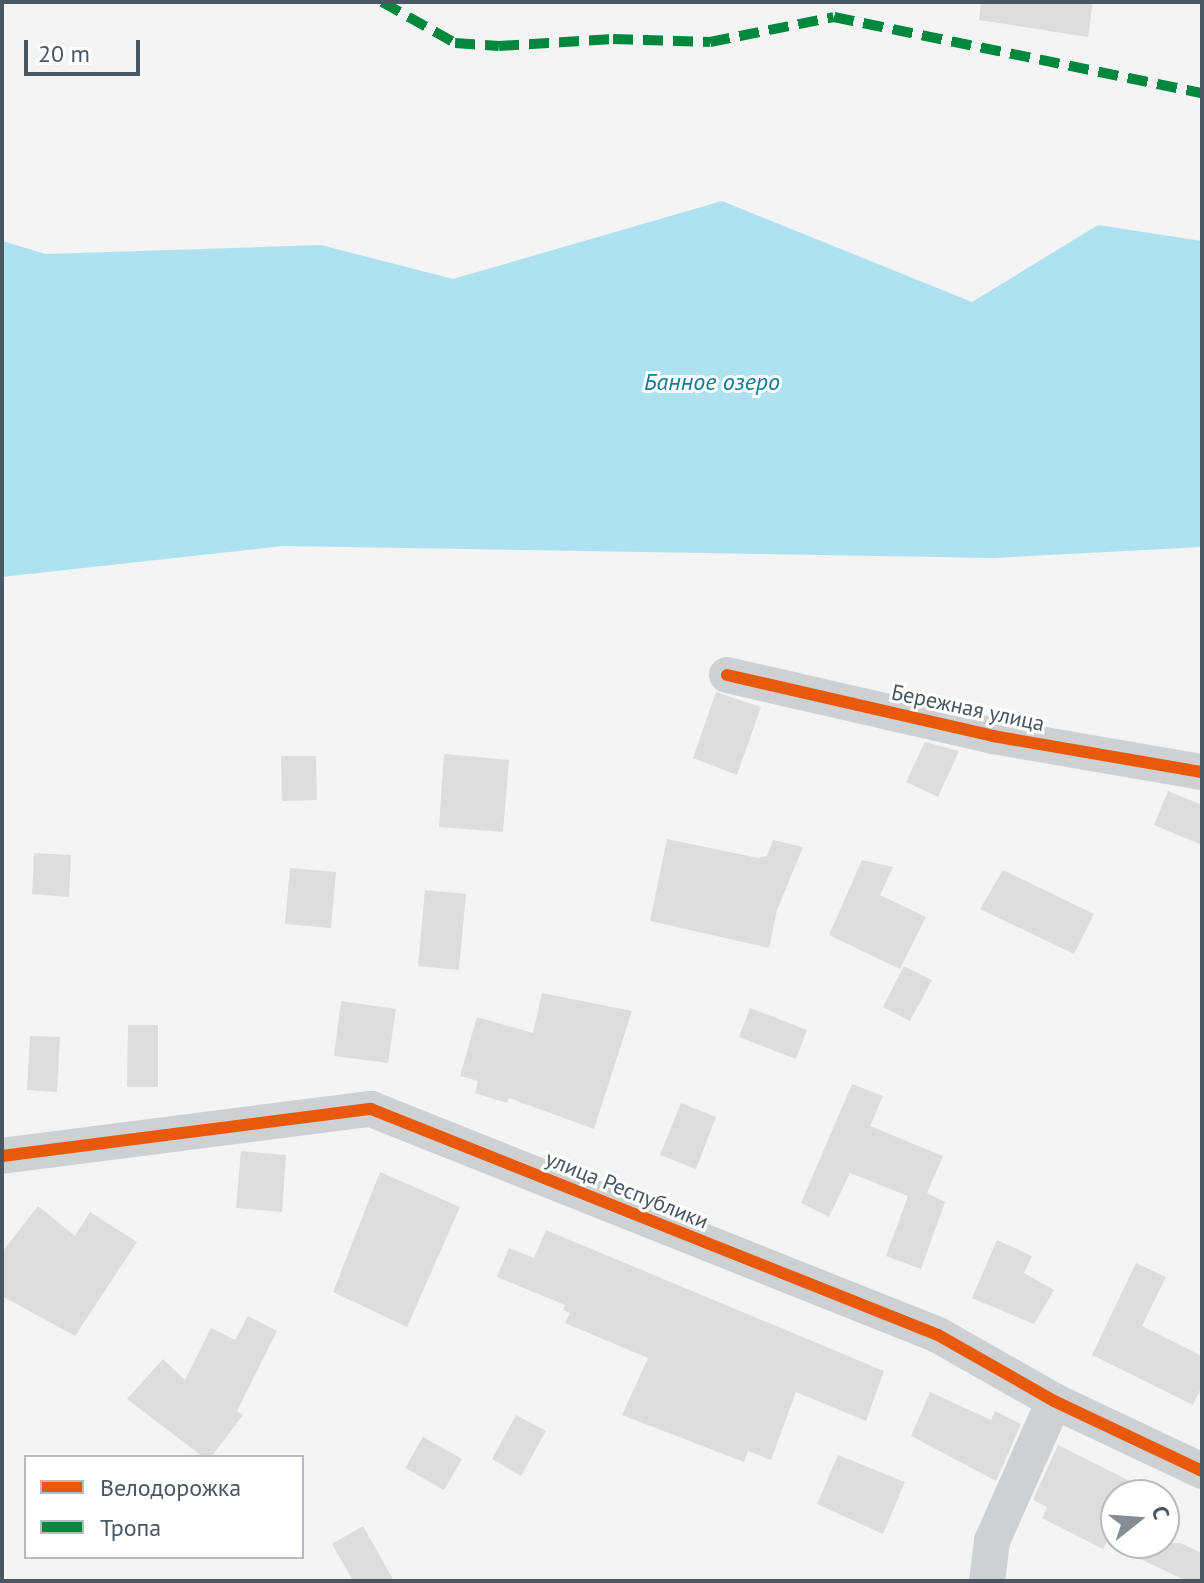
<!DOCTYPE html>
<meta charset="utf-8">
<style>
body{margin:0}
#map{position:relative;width:1204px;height:1583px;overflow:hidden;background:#f4f4f4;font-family:"PT Sans",sans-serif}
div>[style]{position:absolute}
.water>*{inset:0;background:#aee2f0}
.building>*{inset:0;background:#ddddde}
.street>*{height:36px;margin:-18px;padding:0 18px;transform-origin:18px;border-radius:18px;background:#ced0d2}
.quiet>*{height:10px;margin-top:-5px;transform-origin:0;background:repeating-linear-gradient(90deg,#00873e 0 20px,transparent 0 30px)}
.cycleway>*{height:12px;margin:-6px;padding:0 6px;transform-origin:6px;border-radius:6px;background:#e8590c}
span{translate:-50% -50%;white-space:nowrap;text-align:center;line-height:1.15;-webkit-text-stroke:6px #fff;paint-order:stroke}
.street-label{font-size:22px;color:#4a5661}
.water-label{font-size:24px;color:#0c7c9b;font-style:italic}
.frame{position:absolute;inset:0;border:4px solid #4a5661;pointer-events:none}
.legend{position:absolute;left:24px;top:1455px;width:280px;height:104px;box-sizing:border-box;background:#fff;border:2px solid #b7bbc0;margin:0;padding:10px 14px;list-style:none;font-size:24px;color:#4a5661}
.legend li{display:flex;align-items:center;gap:16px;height:40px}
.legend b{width:40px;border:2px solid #b7bbc0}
.north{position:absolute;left:1100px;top:1479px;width:80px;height:80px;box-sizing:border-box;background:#fff;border:2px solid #b7bbc0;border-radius:50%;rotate:73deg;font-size:22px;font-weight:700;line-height:32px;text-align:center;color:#4a5661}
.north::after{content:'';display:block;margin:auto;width:28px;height:36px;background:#868d94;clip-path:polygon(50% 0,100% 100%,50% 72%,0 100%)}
.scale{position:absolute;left:24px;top:40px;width:116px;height:36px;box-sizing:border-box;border:4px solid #4a5661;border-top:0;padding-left:10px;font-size:24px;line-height:28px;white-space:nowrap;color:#4a5661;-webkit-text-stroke:6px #fff;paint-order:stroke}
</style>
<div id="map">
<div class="water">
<i style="clip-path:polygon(722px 201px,972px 302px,1098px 225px,1202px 241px,1202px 547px,994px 558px,283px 546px,2px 577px,2px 241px,46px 254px,321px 245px,453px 279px)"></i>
</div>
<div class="building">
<i style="clip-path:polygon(981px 2px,1093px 2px,1088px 37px,979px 20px)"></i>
<i style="clip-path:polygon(716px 692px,761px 707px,737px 775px,693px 758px)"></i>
<i style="clip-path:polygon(925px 742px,959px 751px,938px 797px,906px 782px)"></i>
<i style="clip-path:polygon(444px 754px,509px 760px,503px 832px,439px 827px)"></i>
<i style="clip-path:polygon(281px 756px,316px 756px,317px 800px,282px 801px)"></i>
<i style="clip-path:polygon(1168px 791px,1202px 805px,1202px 845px,1154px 825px)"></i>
<i style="clip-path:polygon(667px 839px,758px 858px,767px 856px,773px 840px,803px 847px,777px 910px,769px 948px,650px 921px)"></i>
<i style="clip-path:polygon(34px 853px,71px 855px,69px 897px,32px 894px)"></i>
<i style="clip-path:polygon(862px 860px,893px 867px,880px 895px,926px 917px,900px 969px,829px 935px)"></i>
<i style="clip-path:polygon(290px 868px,336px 872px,331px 928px,285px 924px)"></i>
<i style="clip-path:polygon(1003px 870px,1094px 914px,1074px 954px,980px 909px)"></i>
<i style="clip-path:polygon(425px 890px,466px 894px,459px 970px,418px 966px)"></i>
<i style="clip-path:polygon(904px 966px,932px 980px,910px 1021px,883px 1007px)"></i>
<i style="clip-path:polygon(542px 993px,632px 1011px,594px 1129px,509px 1098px,507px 1103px,475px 1093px,478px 1081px,460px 1076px,477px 1017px,533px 1033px)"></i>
<i style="clip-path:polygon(341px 1001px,396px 1009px,388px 1063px,334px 1056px)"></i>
<i style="clip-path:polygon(750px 1008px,807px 1030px,796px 1059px,739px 1037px)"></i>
<i style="clip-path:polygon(128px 1025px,158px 1025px,158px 1087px,127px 1087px)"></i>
<i style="clip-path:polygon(30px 1036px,60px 1037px,57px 1092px,27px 1090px)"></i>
<i style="clip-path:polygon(852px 1084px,883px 1096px,870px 1126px,943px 1156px,927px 1193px,945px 1202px,921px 1269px,886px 1256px,908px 1196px,850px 1173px,829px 1217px,801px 1203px)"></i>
<i style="clip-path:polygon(681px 1103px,716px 1117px,696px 1169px,660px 1155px)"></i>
<i style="clip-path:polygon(241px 1151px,286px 1155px,282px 1212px,236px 1208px)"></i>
<i style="clip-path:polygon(380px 1172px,460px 1207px,407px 1327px,333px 1292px)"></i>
<i style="clip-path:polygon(38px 1206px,75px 1236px,90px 1212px,137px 1242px,75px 1336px,2px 1296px,2px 1252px)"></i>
<i style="clip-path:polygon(546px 1230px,884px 1371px,866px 1421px,796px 1392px,771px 1460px,748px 1451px,744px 1462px,622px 1415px,648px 1358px,565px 1323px,570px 1313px,563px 1310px,565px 1305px,497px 1277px,509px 1248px,534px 1258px)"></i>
<i style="clip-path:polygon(997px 1240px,1032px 1256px,1024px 1273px,1054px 1290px,1034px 1324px,972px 1298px)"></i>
<i style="clip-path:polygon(1136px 1263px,1166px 1277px,1142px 1326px,1202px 1356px,1202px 1386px,1193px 1405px,1092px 1355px)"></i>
<i style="clip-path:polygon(248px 1316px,277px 1331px,237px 1411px,243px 1415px,211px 1457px,203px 1457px,127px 1399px,163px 1359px,185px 1380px,211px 1328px,235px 1340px)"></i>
<i style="clip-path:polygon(930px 1392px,991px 1420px,995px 1411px,1021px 1424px,996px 1481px,911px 1436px)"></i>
<i style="clip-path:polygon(516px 1415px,546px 1431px,521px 1476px,492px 1459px)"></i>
<i style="clip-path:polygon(423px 1437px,462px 1459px,444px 1490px,405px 1468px)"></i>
<i style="clip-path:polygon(1058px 1445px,1136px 1484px,1131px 1495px,1116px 1495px,1116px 1524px,1106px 1543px,1180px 1543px,1202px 1553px,1202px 1581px,1187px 1581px,1106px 1543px,1103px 1549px,1042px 1518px,1047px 1507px,1033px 1500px)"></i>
<i style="clip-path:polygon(838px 1455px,905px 1482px,883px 1534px,817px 1504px)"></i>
<i style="clip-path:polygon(363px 1526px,394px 1581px,353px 1581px,332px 1544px)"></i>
</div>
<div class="street">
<i style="left:727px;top:675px;width:273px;rotate:12.9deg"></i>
<i style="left:993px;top:736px;width:212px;rotate:9.8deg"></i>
<i style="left:2px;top:1156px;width:372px;rotate:-7.3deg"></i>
<i style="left:371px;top:1109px;width:610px;rotate:21.73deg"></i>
<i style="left:938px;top:1335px;width:133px;rotate:29.6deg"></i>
<i style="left:1054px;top:1401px;width:164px;rotate:25.3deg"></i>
<i style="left:987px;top:1581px;width:40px;rotate:-82.9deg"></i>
<i style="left:992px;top:1541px;width:153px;rotate:-66.1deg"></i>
</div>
<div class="quiet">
<i style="left:382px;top:2px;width:84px;rotate:29.3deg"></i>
<i style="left:455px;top:43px;width:44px;rotate:3.9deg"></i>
<i style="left:499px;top:46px;width:114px;rotate:-3.5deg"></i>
<i style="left:613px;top:39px;width:97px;rotate:1.8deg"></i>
<i style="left:710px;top:42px;width:126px;rotate:-11.4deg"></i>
<i style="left:834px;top:17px;width:376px;rotate:11.7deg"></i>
</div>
<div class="cycleway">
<i style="left:727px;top:675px;width:273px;rotate:12.9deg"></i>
<i style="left:993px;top:736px;width:212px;rotate:9.8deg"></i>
<i style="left:2px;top:1156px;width:372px;rotate:-7.3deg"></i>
<i style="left:371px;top:1109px;width:610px;rotate:21.73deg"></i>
<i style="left:938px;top:1335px;width:133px;rotate:29.6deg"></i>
<i style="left:1054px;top:1401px;width:164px;rotate:25.3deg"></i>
</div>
<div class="street-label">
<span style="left:968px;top:708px;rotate:12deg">Бережная улица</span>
<span style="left:627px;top:1190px;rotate:22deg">улица Республики</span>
</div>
<div class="water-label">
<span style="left:712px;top:382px">Банное озеро</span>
</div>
<div class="frame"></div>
<ul class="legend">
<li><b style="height:10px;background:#e8590c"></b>Велодорожка</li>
<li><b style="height:10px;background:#00873e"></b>Тропа</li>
</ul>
<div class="north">С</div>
<div class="scale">20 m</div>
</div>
